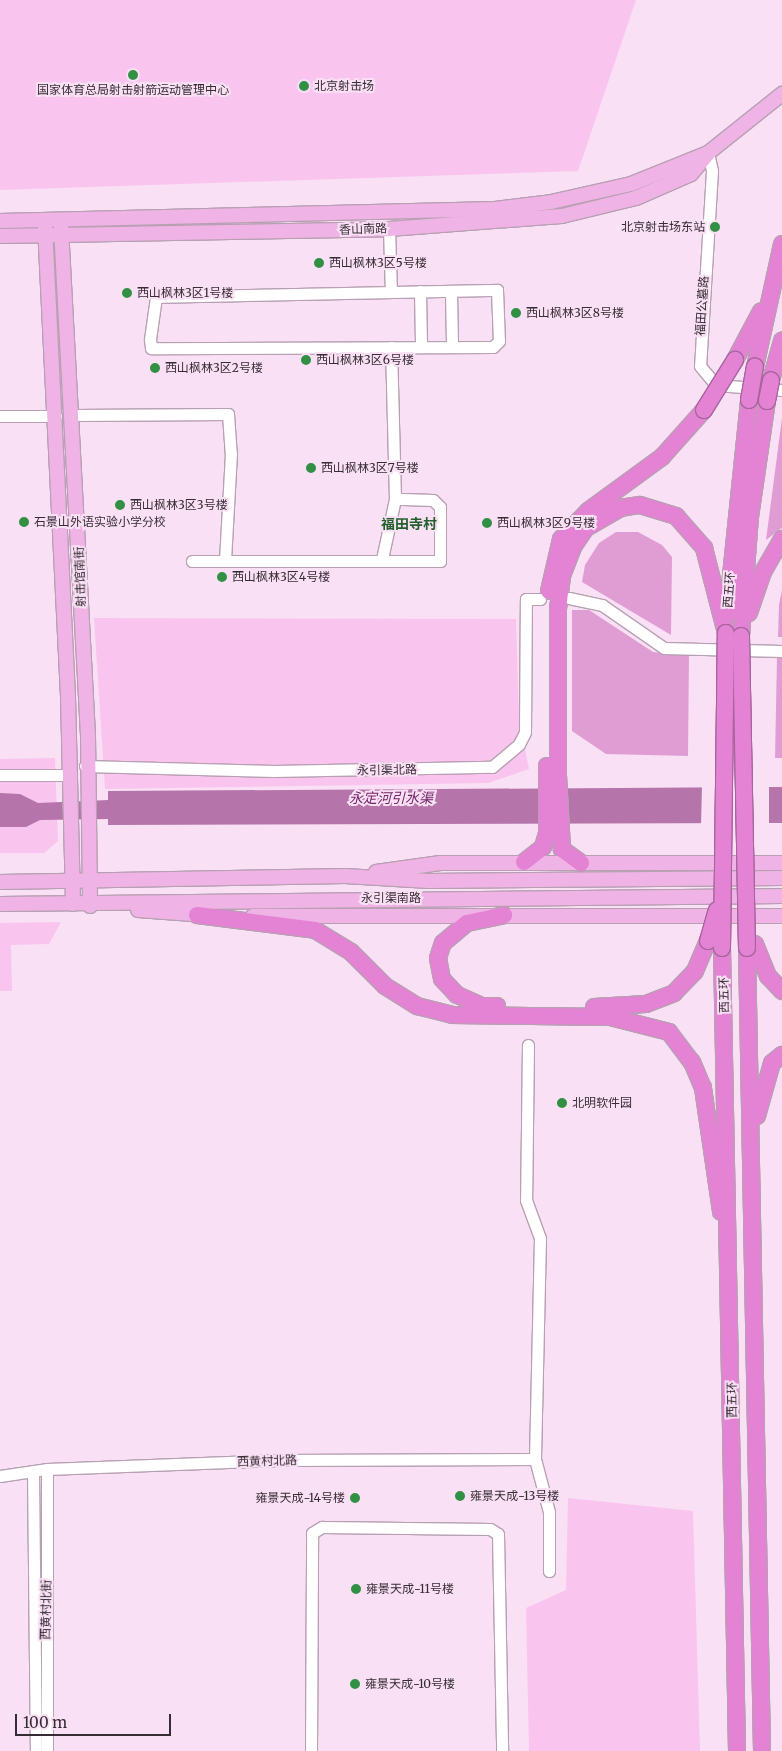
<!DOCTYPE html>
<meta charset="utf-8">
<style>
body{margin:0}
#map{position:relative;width:782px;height:1751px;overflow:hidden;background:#f9e0f4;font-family:Merriweather,"Noto Sans SC",serif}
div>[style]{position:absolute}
.green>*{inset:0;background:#f9c5ef}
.forest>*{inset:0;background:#e09dd3}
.water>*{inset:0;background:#b575aa}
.pier>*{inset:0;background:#f9e0f4}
.roads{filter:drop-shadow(1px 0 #b8a0b3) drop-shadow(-1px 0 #b8a0b3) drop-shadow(0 1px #b8a0b3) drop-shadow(0 -1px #b8a0b3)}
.minor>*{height:11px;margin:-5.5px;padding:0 5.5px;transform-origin:5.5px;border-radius:5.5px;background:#fff}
.major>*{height:14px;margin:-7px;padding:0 7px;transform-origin:7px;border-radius:7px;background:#efb4e5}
.highway>*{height:16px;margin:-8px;padding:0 8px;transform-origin:8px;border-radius:8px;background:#e482d4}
.bridges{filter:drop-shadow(1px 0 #a7649c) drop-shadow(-1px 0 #a7649c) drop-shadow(0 1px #a7649c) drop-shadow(0 -1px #a7649c)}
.highway-bridge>*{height:16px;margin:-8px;padding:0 8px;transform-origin:8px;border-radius:8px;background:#e482d4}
.dots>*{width:14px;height:14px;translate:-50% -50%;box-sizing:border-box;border:2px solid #f9e0f4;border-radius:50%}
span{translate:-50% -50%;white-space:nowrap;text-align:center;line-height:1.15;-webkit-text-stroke:4px #f9e0f4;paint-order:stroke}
.poi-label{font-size:12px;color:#362c34}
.left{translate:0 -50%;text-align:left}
.right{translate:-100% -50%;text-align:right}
.street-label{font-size:12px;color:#362c34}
.neighbourhood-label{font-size:14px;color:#235f2d;font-weight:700}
.water-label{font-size:14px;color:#722468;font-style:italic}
.scale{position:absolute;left:15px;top:1714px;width:156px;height:22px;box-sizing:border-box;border:2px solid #362c34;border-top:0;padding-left:6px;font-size:15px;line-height:18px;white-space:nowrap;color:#362c34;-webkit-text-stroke:4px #f9e0f4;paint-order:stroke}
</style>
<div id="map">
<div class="green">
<i style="clip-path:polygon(0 0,636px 0,578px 171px,0 190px)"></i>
<i style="clip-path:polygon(94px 618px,516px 619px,519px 720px,529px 769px,488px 783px,105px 789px)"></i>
<i style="clip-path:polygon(55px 758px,58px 841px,44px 853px,0 853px,0 759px)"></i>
<i style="clip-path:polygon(61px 922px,49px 944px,11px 945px,12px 991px,0 991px,0 923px)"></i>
<i style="clip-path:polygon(568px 1498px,693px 1511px,700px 1751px,529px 1751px,526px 1608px,566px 1590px)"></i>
</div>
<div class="forest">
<i style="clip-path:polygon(782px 418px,782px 528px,766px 540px)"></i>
<i style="clip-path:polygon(616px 532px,638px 532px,662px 545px,672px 557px,671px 635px,582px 582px,585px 565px,599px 543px)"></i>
<i style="clip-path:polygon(782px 590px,782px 637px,778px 637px,779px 605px)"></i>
<i style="clip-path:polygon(572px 610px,589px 610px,653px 652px,689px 655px,688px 756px,606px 754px,572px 731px)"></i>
<i style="clip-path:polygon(782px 655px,782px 758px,775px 758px,777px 656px)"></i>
</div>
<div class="water">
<i style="clip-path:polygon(782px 787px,782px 823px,108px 825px,108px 819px,40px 820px,26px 827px,0 827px,0 793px,20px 794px,38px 803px,108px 800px,108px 791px)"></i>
</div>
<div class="pier">
<i style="clip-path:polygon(702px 785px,769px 785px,769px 825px,701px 825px)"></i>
</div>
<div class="roads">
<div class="minor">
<i style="left:708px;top:153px;width:18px;rotate:77deg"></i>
<i style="left:712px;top:171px;width:195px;rotate:93.5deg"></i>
<i style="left:700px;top:366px;width:25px;rotate:50deg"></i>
<i style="left:716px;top:385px;width:66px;rotate:4.3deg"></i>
<i style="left:389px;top:229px;width:63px;rotate:88.2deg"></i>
<i style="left:497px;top:290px;width:51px;rotate:87.8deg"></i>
<i style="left:499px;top:341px;width:8px;rotate:135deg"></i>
<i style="left:493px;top:347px;width:342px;rotate:179.8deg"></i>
<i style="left:151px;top:348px;width:9px;rotate:-96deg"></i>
<i style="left:150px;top:339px;width:42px;rotate:-81.9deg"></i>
<i style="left:156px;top:297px;width:341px;rotate:-1.2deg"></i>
<i style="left:420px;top:291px;width:54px;rotate:88.9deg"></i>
<i style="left:451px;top:292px;width:53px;rotate:88.9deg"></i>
<i style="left:73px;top:415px;width:155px;rotate:-0.4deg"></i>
<i style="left:228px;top:414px;width:39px;rotate:86deg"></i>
<i style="left:231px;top:453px;width:108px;rotate:93.2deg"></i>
<i style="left:0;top:416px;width:56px"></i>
<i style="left:382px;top:559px;width:61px;rotate:-77.8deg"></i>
<i style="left:395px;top:499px;width:152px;rotate:-91.5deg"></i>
<i style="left:192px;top:561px;width:248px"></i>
<i style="left:440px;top:561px;width:54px;rotate:-90deg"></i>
<i style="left:440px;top:507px;width:10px;rotate:-135deg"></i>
<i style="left:433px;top:500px;width:38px;rotate:-178deg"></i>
<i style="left:569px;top:598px;width:34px;rotate:12deg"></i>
<i style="left:602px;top:605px;width:75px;rotate:34.7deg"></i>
<i style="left:664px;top:648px;width:118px;rotate:1.5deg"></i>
<i style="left:85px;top:766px;width:189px;rotate:1.5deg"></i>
<i style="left:274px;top:771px;width:218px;rotate:-1.1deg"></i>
<i style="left:492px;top:767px;width:35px;rotate:-40deg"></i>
<i style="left:519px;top:744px;width:13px;rotate:-63deg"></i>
<i style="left:525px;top:732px;width:133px;rotate:-89.6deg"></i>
<i style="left:526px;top:599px;width:14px"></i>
<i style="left:0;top:775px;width:71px"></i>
<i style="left:528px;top:1045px;width:155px;rotate:90.7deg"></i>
<i style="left:526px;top:1200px;width:40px;rotate:69.8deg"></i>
<i style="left:540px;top:1238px;width:221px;rotate:91.3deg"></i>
<i style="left:535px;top:1459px;width:55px;rotate:75.2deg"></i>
<i style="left:549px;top:1512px;width:59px;rotate:90deg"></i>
<i style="left:47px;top:1469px;width:282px;rotate:90deg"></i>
<i style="left:33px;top:1471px;width:280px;rotate:89.4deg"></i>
<i style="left:0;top:1476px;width:48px;rotate:-8.5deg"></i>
<i style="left:47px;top:1469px;width:233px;rotate:-2.2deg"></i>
<i style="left:280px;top:1460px;width:255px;rotate:-0.2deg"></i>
<i style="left:311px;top:1751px;width:218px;rotate:-89.7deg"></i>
<i style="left:312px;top:1533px;width:12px;rotate:-31deg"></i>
<i style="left:322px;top:1527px;width:168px;rotate:0.7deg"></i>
<i style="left:490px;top:1529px;width:9px;rotate:32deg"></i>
<i style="left:498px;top:1534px;width:217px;rotate:88.9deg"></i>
</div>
<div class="major">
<i style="left:0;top:221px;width:495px;rotate:-1.4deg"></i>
<i style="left:495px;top:209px;width:56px;rotate:-7.1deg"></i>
<i style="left:551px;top:202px;width:82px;rotate:-12.7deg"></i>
<i style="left:631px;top:184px;width:83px;rotate:-21.9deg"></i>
<i style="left:708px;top:153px;width:95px;rotate:-38.6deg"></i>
<i style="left:45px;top:226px;width:472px;rotate:87.2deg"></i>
<i style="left:68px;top:697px;width:207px;rotate:88.6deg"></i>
<i style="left:61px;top:227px;width:510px;rotate:86.96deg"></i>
<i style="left:88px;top:736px;width:170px;rotate:89.3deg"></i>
<i style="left:0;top:236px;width:389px;rotate:-1deg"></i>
<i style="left:389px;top:229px;width:173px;rotate:-4.3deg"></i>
<i style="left:562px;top:216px;width:76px;rotate:-13.7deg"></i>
<i style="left:636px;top:198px;width:60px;rotate:-23.6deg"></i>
<i style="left:691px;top:174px;width:26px;rotate:-50deg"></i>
<i style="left:376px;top:872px;width:65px;rotate:-8deg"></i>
<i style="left:440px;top:863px;width:342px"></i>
<i style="left:0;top:882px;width:345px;rotate:-1deg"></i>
<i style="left:345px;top:876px;width:84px;rotate:3.4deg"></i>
<i style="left:429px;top:881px;width:353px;rotate:-0.5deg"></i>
<i style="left:0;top:904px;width:782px;rotate:-0.59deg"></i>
<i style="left:138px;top:910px;width:68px;rotate:4.2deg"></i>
<i style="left:253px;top:916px;width:529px"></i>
</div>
<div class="highway">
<i style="left:735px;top:360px;width:55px;rotate:-62deg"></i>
<i style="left:755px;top:367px;width:126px;rotate:-77.6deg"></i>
<i style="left:771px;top:380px;width:41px;rotate:-74.2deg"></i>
<i style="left:549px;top:591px;width:53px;rotate:-77deg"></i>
<i style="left:561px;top:539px;width:39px;rotate:-46deg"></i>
<i style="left:588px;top:511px;width:92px;rotate:-36.1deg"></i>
<i style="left:662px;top:457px;width:63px;rotate:-48.2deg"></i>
<i style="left:749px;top:613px;width:43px;rotate:-71.1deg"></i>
<i style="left:763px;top:572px;width:38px;rotate:-60deg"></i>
<i style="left:727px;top:614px;width:215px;rotate:-84.1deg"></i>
<i style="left:741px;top:636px;width:119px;rotate:-85.7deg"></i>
<i style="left:750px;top:517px;width:117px;rotate:-81.7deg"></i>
<i style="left:524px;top:862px;width:24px;rotate:-38deg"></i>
<i style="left:543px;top:847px;width:15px;rotate:-74deg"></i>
<i style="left:547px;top:833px;width:67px;rotate:-90deg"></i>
<i style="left:581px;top:863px;width:24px;rotate:-144deg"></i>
<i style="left:562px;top:849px;width:74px;rotate:-93.1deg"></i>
<i style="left:558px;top:775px;width:166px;rotate:-90deg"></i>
<i style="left:558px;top:609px;width:33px;rotate:-83deg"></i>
<i style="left:562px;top:576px;width:31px;rotate:-69deg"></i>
<i style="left:573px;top:547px;width:23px;rotate:-56deg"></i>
<i style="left:586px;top:528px;width:39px;rotate:-30deg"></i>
<i style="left:620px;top:508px;width:20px;rotate:-9deg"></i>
<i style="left:640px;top:505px;width:38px;rotate:17deg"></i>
<i style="left:676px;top:516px;width:43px;rotate:48.8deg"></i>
<i style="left:704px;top:548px;width:88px;rotate:75.5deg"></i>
<i style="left:197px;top:915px;width:119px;rotate:7.2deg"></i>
<i style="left:315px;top:930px;width:42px;rotate:31.4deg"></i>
<i style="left:351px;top:952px;width:48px;rotate:45deg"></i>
<i style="left:385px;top:986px;width:38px;rotate:32deg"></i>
<i style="left:417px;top:1006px;width:36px;rotate:14deg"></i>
<i style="left:452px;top:1015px;width:158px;rotate:0.7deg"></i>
<i style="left:610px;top:1017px;width:61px;rotate:14.3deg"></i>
<i style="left:669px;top:1032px;width:38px;rotate:53deg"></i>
<i style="left:692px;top:1062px;width:28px;rotate:67deg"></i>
<i style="left:703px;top:1088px;width:125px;rotate:81.7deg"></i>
<i style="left:755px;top:944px;width:35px;rotate:68deg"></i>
<i style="left:768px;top:976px;width:21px;rotate:47deg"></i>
<i style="left:722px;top:948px;width:803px;rotate:88.93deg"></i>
<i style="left:747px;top:948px;width:803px;rotate:88.93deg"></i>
<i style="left:497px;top:1006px;width:15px;rotate:180deg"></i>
<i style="left:482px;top:1006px;width:27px;rotate:-156deg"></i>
<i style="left:457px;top:995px;width:22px;rotate:-133deg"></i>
<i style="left:442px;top:979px;width:21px;rotate:-101deg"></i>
<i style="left:438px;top:958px;width:16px;rotate:-72deg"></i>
<i style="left:443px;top:943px;width:31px;rotate:-40deg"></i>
<i style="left:467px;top:923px;width:38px;rotate:-12deg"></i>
<i style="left:594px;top:1007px;width:52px;rotate:-3.3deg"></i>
<i style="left:646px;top:1004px;width:30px;rotate:-21deg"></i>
<i style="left:674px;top:993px;width:30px;rotate:-46deg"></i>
<i style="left:695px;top:971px;width:33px;rotate:-67deg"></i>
<i style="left:757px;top:1116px;width:55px;rotate:-74.2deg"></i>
<i style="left:772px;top:1063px;width:13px;rotate:-39deg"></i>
</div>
</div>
<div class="bridges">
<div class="highway-bridge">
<i style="left:749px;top:400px;width:34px;rotate:-80deg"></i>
<i style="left:767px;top:401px;width:21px;rotate:-79deg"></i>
<i style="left:704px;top:410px;width:59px;rotate:-58.2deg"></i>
<i style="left:741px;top:636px;width:312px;rotate:88.9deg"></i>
<i style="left:708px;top:941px;width:32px;rotate:-74deg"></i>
<i style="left:722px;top:948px;width:315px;rotate:-89.3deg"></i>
</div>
</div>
<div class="dots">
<i style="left:133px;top:75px;background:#319043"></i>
<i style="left:304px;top:86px;background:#319043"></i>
<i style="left:715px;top:227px;background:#319043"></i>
<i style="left:319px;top:263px;background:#319043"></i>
<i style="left:127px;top:293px;background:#319043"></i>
<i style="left:516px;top:313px;background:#319043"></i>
<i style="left:306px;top:360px;background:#319043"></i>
<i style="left:155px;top:368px;background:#319043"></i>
<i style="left:311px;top:468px;background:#319043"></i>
<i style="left:120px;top:505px;background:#319043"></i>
<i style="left:24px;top:522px;background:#319043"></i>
<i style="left:487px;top:523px;background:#319043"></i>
<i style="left:222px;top:577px;background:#319043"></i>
<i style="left:562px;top:1103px;background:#319043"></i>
<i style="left:460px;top:1496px;background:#319043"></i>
<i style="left:355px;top:1498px;background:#319043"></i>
<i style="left:356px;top:1589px;background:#319043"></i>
<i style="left:355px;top:1684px;background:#319043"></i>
</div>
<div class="poi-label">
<span class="left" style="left:314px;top:86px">北京射击场</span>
<span style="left:133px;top:90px">国家体育总局射击射箭运动管理中心</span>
<span class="right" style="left:705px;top:227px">北京射击场东站</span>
<span class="left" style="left:329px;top:263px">西山枫林3区5号楼</span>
<span class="left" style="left:137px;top:293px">西山枫林3区1号楼</span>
<span class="left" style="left:526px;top:313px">西山枫林3区8号楼</span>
<span class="left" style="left:316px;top:360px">西山枫林3区6号楼</span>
<span class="left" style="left:165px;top:368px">西山枫林3区2号楼</span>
<span class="left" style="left:321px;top:468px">西山枫林3区7号楼</span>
<span class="left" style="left:130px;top:505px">西山枫林3区3号楼</span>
<span class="left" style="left:34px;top:522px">石景山外语实验小学分校</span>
<span class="left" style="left:497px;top:523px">西山枫林3区9号楼</span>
<span class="left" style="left:232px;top:577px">西山枫林3区4号楼</span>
<span class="left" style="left:572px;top:1103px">北明软件园</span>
<span class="left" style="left:470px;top:1496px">雍景天成-13号楼</span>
<span class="right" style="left:345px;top:1498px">雍景天成-14号楼</span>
<span class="left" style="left:366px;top:1589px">雍景天成-11号楼</span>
<span class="left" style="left:365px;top:1684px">雍景天成-10号楼</span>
</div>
<div class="street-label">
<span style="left:363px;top:229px;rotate:-2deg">香山南路</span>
<span style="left:702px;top:306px;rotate:-86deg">福田公墓路</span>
<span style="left:80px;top:577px;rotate:-92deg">射击馆南街</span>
<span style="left:729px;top:590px;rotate:-86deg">西五环</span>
<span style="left:387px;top:770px;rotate:-1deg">永引渠北路</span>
<span style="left:391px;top:898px">永引渠南路</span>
<span style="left:724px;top:995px;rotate:-91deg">西五环</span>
<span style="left:732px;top:1400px;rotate:-91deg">西五环</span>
<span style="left:267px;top:1461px;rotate:-2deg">西黄村北路</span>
<span style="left:46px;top:1610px;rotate:-89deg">西黄村北街</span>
</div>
<div class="neighbourhood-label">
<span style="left:409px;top:524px">福田寺村</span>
</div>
<div class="water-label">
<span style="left:391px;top:798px">永定河引水渠</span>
</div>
<div class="scale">100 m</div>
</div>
